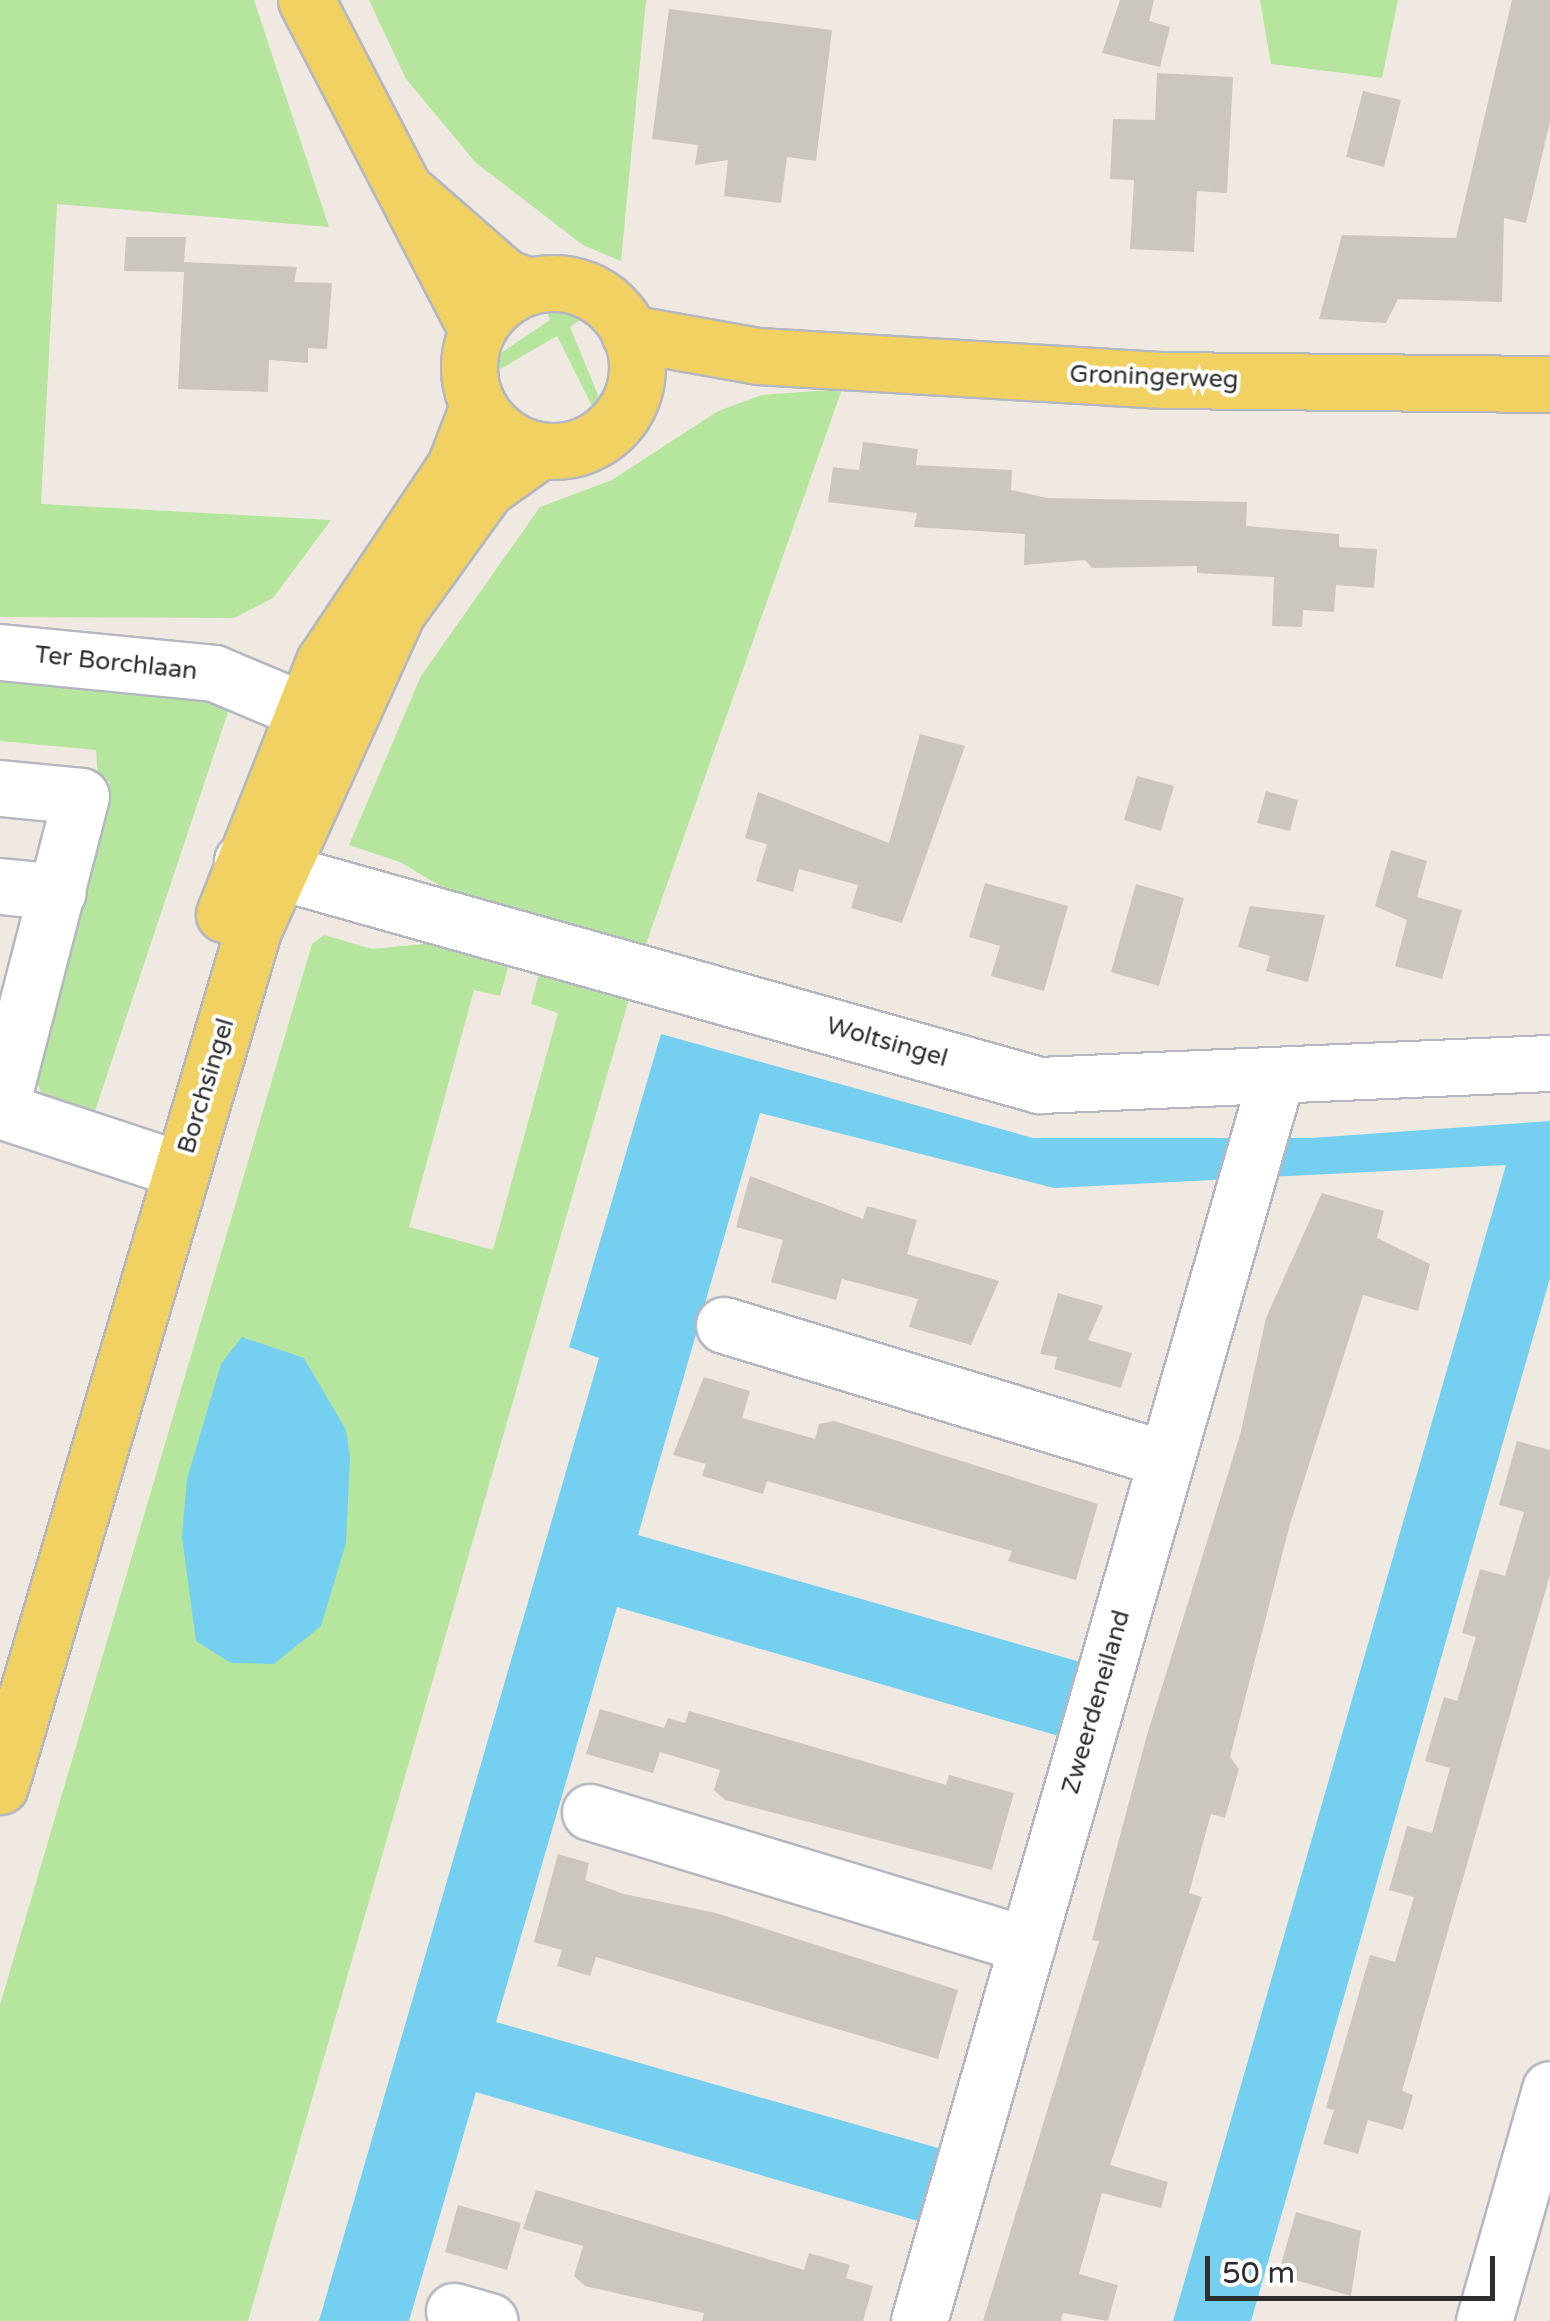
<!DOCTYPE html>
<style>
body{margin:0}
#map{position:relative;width:1550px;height:2321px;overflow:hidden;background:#efe9e1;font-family:"Varela Round",sans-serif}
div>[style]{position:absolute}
.green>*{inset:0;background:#b6e59e}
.water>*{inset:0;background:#75cff0}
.building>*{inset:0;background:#cbc7bf}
.roads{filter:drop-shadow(2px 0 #b4b7c1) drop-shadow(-2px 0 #b4b7c1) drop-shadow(0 2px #b4b7c1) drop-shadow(0 -2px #b4b7c1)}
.minor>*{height:55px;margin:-27.5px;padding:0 27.5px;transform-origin:27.5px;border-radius:27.5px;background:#fff}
.major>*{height:55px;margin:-27.5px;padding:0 27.5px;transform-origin:27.5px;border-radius:27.5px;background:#f2d163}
.major>.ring{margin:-27.5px;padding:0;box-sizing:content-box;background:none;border:55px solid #f2d163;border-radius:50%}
span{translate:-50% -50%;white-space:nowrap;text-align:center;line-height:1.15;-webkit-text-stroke:8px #fff;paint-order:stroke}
.street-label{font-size:25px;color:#2e2e2e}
.scale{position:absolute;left:1205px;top:2256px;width:290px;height:45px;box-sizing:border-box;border:5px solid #2e2e2e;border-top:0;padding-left:12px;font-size:30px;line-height:35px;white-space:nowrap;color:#2e2e2e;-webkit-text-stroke:8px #fff;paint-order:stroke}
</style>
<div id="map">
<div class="green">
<i style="clip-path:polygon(0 0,254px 0,329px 227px,57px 204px,41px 504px,331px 520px,273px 598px,234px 618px,0 617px)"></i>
<i style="clip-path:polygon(369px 0,646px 0,621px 261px,583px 245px,476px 163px,406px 79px)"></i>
<i style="clip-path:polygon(1260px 0,1398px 0,1382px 78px,1271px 64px)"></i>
<i style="clip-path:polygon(547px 310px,583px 318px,570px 327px,600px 400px,593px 408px,557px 336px,497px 371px,498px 355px,550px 320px)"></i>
<i style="clip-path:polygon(842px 389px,641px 958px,491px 916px,400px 862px,349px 845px,421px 676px,540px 507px,612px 480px,718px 411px,762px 395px)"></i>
<i style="clip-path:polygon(0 664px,233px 697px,94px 1114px,43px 1096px,30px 1066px,110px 782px,98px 777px,96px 750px,0 741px)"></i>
<i style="clip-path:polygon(324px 935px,372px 949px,464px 940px,512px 953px,500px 996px,474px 990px,409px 1227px,493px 1250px,558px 1013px,531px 1004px,542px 962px,633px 985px,248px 2321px,0 2321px,0 2005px,312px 944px)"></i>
</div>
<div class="water">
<i style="clip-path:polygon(661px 1034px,1033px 1138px,1311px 1138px,1550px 1121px,1550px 1278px,1251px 2321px,1173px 2321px,1506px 1165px,1054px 1188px,760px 1113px,638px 1535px,1084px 1663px,1062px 1737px,617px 1607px,496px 2022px,945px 2150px,925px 2223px,476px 2092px,409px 2321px,319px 2321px,599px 1358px,569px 1347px)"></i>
<i style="clip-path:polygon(242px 1337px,304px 1358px,346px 1430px,350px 1457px,346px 1543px,321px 1626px,274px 1664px,231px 1663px,196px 1641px,182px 1537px,187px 1479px,221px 1364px)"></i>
</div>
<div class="building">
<i style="clip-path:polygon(1120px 0,1154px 0,1149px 21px,1170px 27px,1160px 67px,1102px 53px)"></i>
<i style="clip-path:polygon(1512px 0,1550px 0,1550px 122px,1526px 223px,1504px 218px,1502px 302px,1398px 299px,1386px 323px,1319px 319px,1342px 235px,1456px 238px)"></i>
<i style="clip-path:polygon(669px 9px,832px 30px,816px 161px,787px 157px,781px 203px,724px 196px,728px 160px,695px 165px,698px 145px,652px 139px)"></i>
<i style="clip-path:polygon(1157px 73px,1233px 77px,1227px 193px,1197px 191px,1194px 252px,1130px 249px,1134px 180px,1110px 179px,1113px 119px,1155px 120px)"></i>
<i style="clip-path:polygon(1363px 91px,1401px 100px,1384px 167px,1346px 157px)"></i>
<i style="clip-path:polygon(126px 237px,186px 237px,184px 262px,297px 267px,294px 282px,332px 283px,327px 349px,308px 348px,308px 363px,269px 360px,268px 392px,178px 389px,184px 272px,124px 271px)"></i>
<i style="clip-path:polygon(863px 442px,918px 449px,916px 465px,1012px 470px,1011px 490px,1047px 498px,1247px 502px,1246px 526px,1339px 534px,1339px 547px,1377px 549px,1374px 588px,1336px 585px,1334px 612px,1303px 610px,1302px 627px,1272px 626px,1274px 577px,1197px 573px,1197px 566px,1092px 568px,1085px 560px,1024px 565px,1025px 534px,914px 527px,917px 513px,828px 502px,833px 467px,859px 470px)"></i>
<i style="clip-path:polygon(920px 734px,965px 746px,902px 923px,851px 908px,858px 885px,799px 869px,793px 892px,756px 881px,767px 844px,745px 838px,758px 792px,889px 843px)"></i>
<i style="clip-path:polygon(1137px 776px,1174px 786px,1161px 831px,1124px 820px)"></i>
<i style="clip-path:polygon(1266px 791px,1298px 800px,1290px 831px,1257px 823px)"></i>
<i style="clip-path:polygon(1391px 850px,1427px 861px,1417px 897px,1462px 910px,1442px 979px,1395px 966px,1407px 920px,1375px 906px)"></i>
<i style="clip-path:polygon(985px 883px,1068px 906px,1044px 991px,991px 976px,1000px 946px,969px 937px)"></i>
<i style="clip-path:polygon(1136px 884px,1184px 898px,1159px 986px,1111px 972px)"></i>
<i style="clip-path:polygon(1250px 906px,1325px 915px,1308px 982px,1266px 971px,1270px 956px,1238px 947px)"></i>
<i style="clip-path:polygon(750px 1176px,863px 1219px,867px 1206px,917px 1220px,907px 1254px,999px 1281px,971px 1345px,909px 1327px,918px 1299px,842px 1279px,836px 1300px,771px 1282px,783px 1240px,736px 1227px)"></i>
<i style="clip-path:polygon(1322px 1193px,1384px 1211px,1377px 1238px,1430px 1264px,1418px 1311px,1363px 1295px,1290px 1524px,1230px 1757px,1239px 1769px,1225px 1818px,1211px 1814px,1189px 1893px,1202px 1897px,1110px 2165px,1168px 2182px,1161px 2208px,1102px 2193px,1079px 2274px,1118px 2285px,1108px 2321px,1063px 2313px,1061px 2321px,983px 2321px,1099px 1941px,1092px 1940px,1147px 1735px,1240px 1435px,1266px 1318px)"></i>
<i style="clip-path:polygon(1058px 1293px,1103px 1306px,1088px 1340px,1132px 1353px,1121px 1388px,1054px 1369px,1057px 1357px,1040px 1354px)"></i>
<i style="clip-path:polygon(704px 1377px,750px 1391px,742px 1418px,815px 1439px,819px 1424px,834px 1421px,1098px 1504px,1076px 1580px,1008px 1561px,1012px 1551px,767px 1481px,763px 1494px,702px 1476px,706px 1464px,673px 1455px)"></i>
<i style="clip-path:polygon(1517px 1441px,1550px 1450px,1550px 1575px,1402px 2091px,1413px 2095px,1403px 2130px,1368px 2120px,1358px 2154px,1323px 2144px,1334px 2110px,1326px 2108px,1370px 1955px,1395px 1962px,1414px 1897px,1389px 1890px,1407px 1826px,1432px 1833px,1450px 1768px,1425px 1761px,1444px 1697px,1457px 1701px,1476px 1637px,1462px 1633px,1480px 1569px,1505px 1576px,1524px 1512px,1499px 1505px)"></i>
<i style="clip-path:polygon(600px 1709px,664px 1728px,668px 1718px,685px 1723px,689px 1711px,946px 1785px,949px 1775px,1014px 1793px,992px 1870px,725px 1800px,714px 1790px,720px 1770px,660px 1752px,653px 1773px,586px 1754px)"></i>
<i style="clip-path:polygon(558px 1854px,589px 1863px,585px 1880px,624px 1894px,716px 1913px,958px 1990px,938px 2059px,596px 1957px,590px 1976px,557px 1966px,562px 1950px,534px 1942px)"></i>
<i style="clip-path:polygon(536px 2190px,804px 2270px,809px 2253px,850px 2265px,846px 2278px,873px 2286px,863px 2321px,702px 2321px,704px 2313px,585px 2286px,574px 2276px,583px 2246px,523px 2229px)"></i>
<i style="clip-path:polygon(458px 2205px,521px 2223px,507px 2270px,445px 2252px)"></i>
<i style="clip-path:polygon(1296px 2212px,1361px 2231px,1351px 2296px,1278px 2275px)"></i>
</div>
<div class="roads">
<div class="minor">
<i style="left:0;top:652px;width:215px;rotate:5.6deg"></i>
<i style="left:214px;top:673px;width:137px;rotate:22.8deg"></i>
<i style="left:0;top:788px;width:81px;rotate:5.6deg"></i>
<i style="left:81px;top:796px;width:323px;rotate:104.5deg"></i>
<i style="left:242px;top:861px;width:828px;rotate:15.7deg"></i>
<i style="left:1039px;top:1085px;width:511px;rotate:-2.47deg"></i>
<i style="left:0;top:886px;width:58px;rotate:5.9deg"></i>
<i style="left:0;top:1110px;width:191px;rotate:18.3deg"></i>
<i style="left:724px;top:1325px;width:461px;rotate:16.9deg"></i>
<i style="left:590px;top:1812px;width:457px;rotate:16.9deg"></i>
<i style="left:454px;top:2311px;width:37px;rotate:16deg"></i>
<i style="left:919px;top:2321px;width:1290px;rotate:-73.98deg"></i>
<i style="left:1484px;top:2321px;width:241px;rotate:-74.1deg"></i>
</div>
<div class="major">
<i style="left:306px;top:0;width:372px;rotate:62.6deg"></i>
<i style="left:412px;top:196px;width:123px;rotate:41.1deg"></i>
<i style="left:505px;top:277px;width:26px;rotate:21deg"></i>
<i class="ring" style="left:469px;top:283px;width:113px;height:113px"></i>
<i style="left:629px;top:333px;width:131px;rotate:10.1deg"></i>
<i style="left:758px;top:356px;width:406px;rotate:3.4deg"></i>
<i style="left:1163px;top:380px;width:387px;rotate:0.6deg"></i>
<i style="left:224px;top:914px;width:271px;rotate:-68.4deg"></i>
<i style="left:324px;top:662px;width:236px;rotate:-56.2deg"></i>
<i style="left:455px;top:466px;width:64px;rotate:-69deg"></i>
<i style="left:0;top:1786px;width:893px;rotate:-73.53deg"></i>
<i style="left:253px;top:930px;width:350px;rotate:-65.6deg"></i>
<i style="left:398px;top:611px;width:150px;rotate:-54.2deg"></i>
<i style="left:486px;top:489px;width:65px;rotate:-35.6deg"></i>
</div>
</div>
<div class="street-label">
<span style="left:1154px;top:377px;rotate:2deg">Groningerweg</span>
<span style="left:116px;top:663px;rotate:6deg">Ter Borchlaan</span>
<span style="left:887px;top:1042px;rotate:16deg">Woltsingel</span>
<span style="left:206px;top:1086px;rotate:-73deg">Borchsingel</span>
<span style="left:1096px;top:1702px;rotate:-74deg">Zweerdeneiland</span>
</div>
<div class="scale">50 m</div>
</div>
